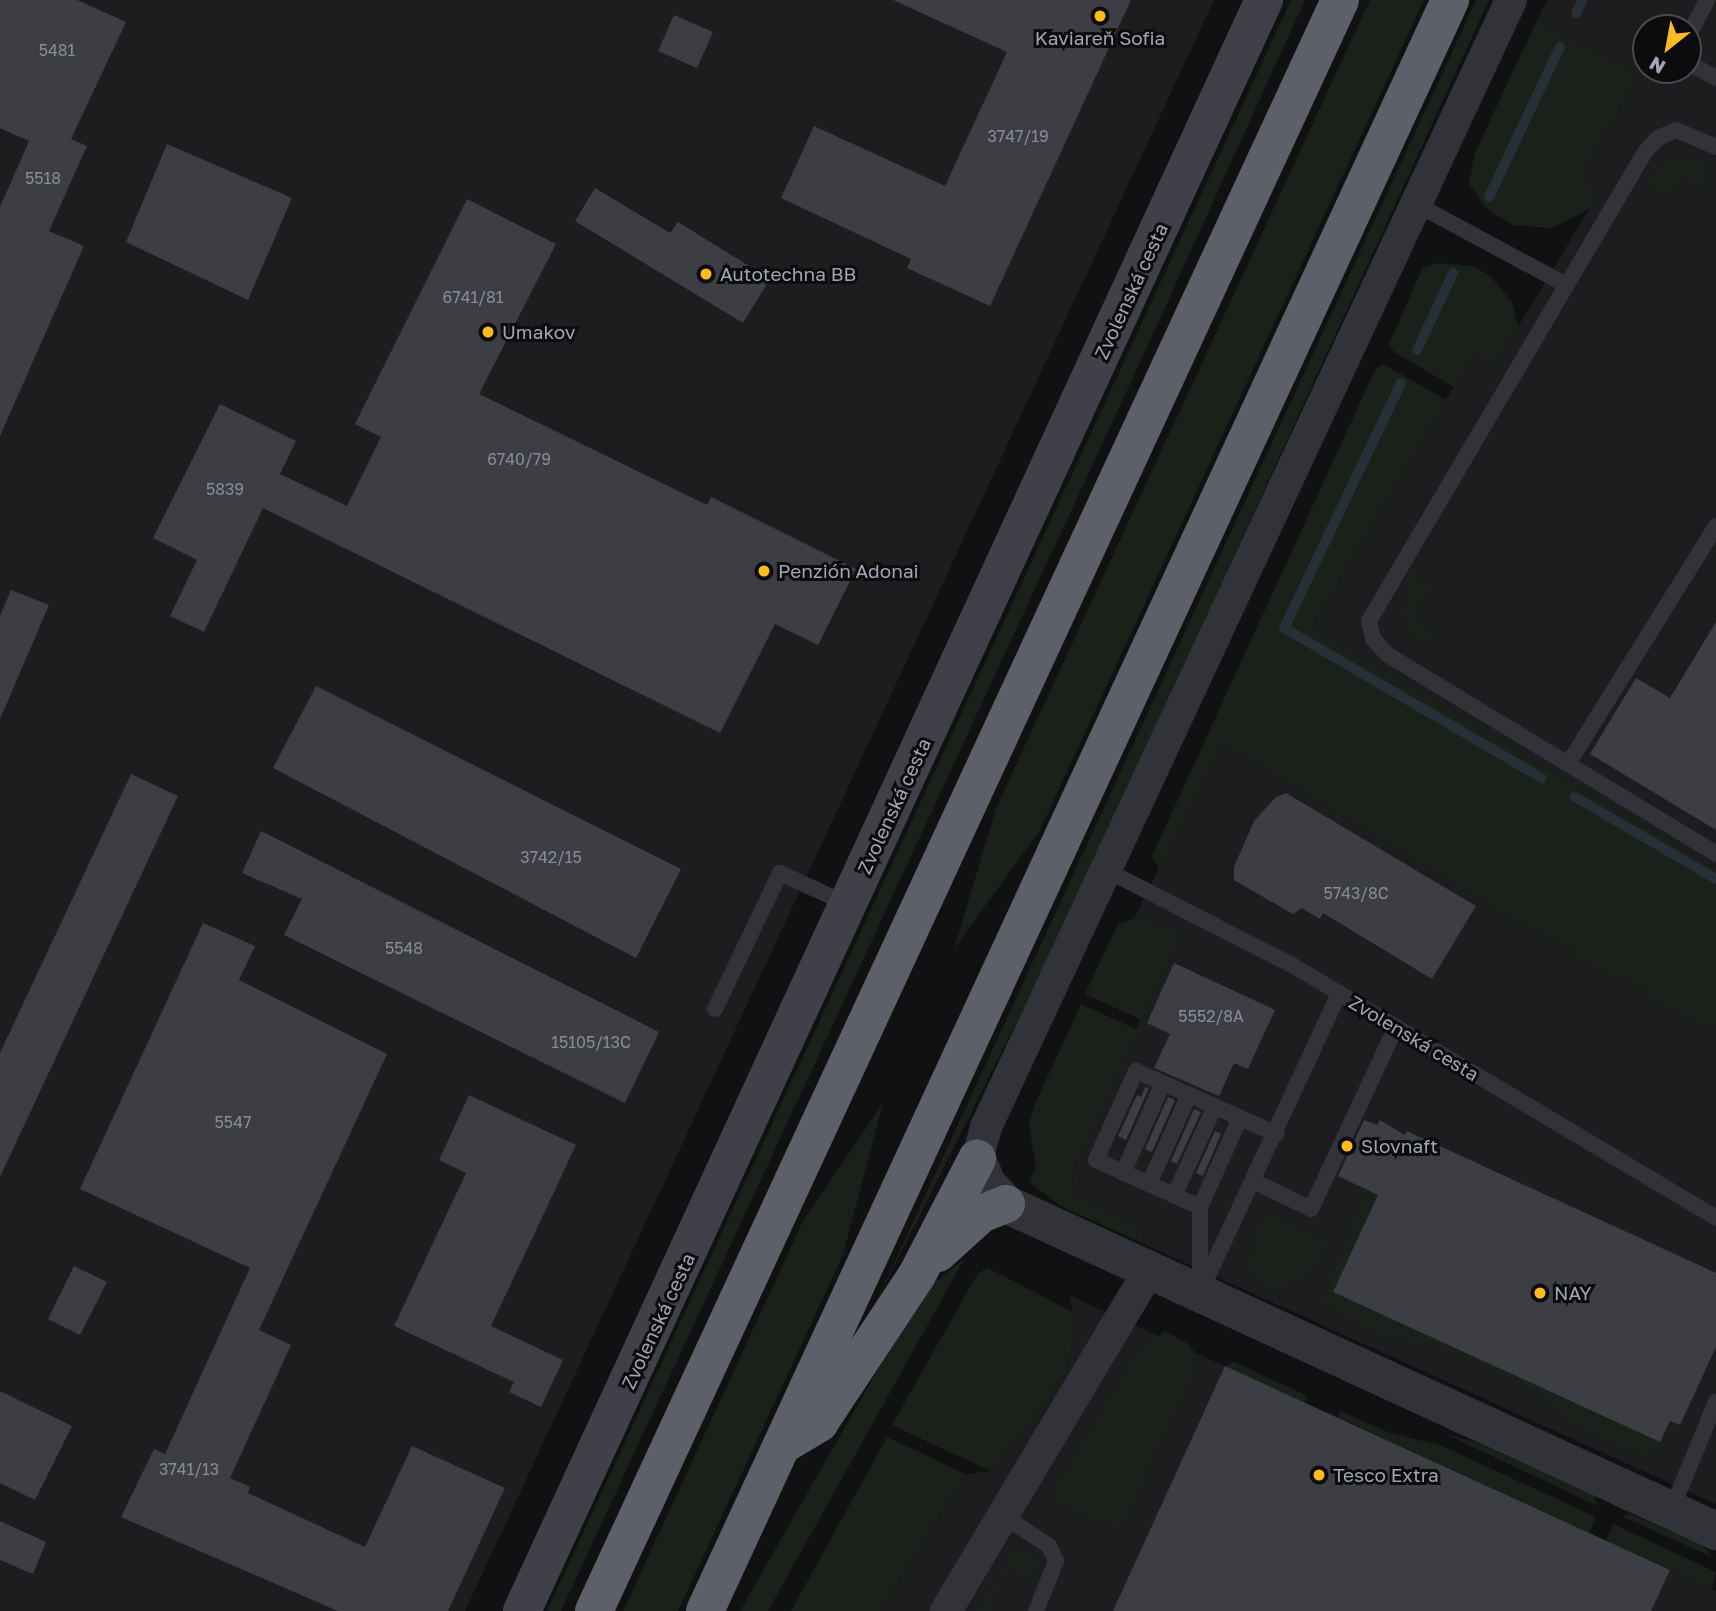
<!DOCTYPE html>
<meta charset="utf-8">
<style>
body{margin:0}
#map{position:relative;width:1716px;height:1611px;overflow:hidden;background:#111113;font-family:"Golos Text",sans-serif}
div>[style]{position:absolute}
.built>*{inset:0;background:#1d1d20}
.green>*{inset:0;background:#19211a}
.stream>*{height:10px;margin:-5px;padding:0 5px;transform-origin:5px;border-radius:5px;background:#272f37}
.building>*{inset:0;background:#3d3e43}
.service>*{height:16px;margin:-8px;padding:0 8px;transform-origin:8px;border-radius:8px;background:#323338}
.minor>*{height:32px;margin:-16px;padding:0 16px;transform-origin:16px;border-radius:16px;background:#323338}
.tertiary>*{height:38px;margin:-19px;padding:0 19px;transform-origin:19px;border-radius:19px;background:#323338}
.secondary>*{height:38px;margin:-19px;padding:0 19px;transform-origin:19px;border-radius:19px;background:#404148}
.motorway>*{height:38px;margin:-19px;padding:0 19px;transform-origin:19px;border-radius:19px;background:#5e6069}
.dots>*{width:19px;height:19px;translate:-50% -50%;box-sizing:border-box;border:4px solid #0c0c0e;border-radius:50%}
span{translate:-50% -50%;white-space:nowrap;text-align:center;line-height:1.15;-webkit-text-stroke:6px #0c0c0e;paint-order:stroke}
.number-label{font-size:16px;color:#888c98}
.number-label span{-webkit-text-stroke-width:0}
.poi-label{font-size:19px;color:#a1a6b4}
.left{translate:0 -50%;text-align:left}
.street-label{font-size:19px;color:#a1a6b4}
.north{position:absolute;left:1632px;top:14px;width:70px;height:70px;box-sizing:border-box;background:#0c0c0e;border:2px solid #484a50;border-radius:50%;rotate:211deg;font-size:19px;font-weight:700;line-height:28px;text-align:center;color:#a1a6b4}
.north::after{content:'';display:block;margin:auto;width:24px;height:32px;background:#febc1e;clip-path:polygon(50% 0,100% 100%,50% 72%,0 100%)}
</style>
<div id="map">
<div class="built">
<i style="clip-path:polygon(0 0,1214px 0,465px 1611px,0 1611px)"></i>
<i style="clip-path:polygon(evenodd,1547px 0,1716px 0,1716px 869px,1312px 627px,1473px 354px,1494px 367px,1600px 191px,1578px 179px,1639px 75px,1537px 20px,1547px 0,1646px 28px,1688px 28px,1688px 70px,1646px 70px,1646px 28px)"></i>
<i style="clip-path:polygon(1221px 742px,1524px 927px,1573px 950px,1570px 956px,1645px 990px,1643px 998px,1716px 1031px,1716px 1504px,1144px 1244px,1142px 1230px,1076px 1198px,1072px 1181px,1076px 1162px,1180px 932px,1167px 923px,1134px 919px)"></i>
<i style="clip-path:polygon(1069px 1295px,1716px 1591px,1716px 1611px,881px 1611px,966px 1474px,990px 1471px,1033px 1421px,1066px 1371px,1076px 1329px)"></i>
</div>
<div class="green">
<i style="clip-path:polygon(1291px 0,1305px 0,1143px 356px,561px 1611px,547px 1611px)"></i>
<i style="clip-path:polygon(1370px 0,1424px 0,1040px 830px,954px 949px,996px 808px)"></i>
<i style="clip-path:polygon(1476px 0,1489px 0,1266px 486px,1057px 941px,872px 1311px)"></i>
<i style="clip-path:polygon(1537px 20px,1639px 75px,1579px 178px,1600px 191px,1589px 209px,1552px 228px,1512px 225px,1486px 208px,1469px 184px,1474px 155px)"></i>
<i style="clip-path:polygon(1692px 155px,1709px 166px,1703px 189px,1681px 176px,1667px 198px,1644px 184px,1667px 162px)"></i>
<i style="clip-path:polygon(1438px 263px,1473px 266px,1490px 276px,1512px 302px,1518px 327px,1494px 367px,1473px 354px,1454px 387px,1394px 352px,1389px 344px,1423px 267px)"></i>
<i style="clip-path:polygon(1383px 364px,1446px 400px,1312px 627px,1716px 869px,1716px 1031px,1642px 997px,1645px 990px,1570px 956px,1572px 949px,1524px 927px,1222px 743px,1159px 869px,1152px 856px,1375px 370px)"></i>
<i style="clip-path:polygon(1409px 573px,1432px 586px,1412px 619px,1436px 634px,1425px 643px,1413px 639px,1402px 617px)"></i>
<i style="clip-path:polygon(1134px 919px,1167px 923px,1181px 932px,1142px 1020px,1085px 994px,1118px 924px)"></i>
<i style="clip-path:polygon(1081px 1004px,1138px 1030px,1076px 1162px,1072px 1181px,1076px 1197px,1142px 1230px,1144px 1244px,1059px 1205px,1029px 1182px,1036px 1167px,1029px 1125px,1034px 1106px)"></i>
<i style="clip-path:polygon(883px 1103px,843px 1255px,678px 1611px,623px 1611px,803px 1221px)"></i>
<i style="clip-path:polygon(1407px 1131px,1334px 1292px,1660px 1442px,1653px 1453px,1644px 1456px,1575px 1425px,1532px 1389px,1440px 1347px,1384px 1336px,1320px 1302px,1387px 1143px,1395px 1132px)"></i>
<i style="clip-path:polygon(1263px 1210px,1330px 1242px,1318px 1265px,1288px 1288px,1271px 1288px,1254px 1280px,1249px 1262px)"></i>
<i style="clip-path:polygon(965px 1258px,768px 1611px,740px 1611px,881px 1364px,932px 1285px)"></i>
<i style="clip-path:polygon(988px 1268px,1073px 1312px,1076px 1329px,1066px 1371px,1033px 1421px,990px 1471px,892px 1425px,978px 1273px)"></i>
<i style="clip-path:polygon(1165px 1331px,1188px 1344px,1194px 1351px,1194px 1369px,1120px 1530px,1049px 1498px,1136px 1355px)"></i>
<i style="clip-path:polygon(1234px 1362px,1308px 1396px,1305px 1403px,1225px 1366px)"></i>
<i style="clip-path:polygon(1340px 1411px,1390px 1433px,1442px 1446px,1596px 1517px,1589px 1533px,1338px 1417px)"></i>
<i style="clip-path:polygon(1445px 1434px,1475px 1442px,1593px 1495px,1598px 1506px)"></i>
<i style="clip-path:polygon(887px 1437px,966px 1474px,881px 1611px,791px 1611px)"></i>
<i style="clip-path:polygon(1631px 1514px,1703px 1546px,1712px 1557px,1621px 1516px)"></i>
<i style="clip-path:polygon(1613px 1524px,1716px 1572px,1712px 1589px,1606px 1541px)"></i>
<i style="clip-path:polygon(1022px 1548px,1032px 1551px,1038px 1560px,1032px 1581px,1008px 1571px,989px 1611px,978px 1611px,1013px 1552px)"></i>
</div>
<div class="stream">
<i style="left:1576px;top:13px;width:15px;rotate:-62deg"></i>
<i style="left:1489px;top:197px;width:166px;rotate:-64.7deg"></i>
<i style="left:1417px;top:350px;width:85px;rotate:-64.9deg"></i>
<i style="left:1401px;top:383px;width:272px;rotate:115.5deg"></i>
<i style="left:1284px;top:628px;width:298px;rotate:30.2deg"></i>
<i style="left:1575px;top:797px;width:163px;rotate:30.2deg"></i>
</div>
<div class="building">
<i style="clip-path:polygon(0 0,77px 0,126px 22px,71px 139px,87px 146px,49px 231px,84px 246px,0 436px,0 207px,29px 141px,0 128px)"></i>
<i style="clip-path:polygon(893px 0,1131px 0,990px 306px,907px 268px,911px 259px,781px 198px,814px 126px,945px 186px,1007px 52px)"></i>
<i style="clip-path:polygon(674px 15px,713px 32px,697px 68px,658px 51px)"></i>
<i style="clip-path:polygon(167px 144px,292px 198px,248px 300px,126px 242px)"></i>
<i style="clip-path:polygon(595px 188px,670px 233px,678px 222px,770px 279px,743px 323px,575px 221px)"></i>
<i style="clip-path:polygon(467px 199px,556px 244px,479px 394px,707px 505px,711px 497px,856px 569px,818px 645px,775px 624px,720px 733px,263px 508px,204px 632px,170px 616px,197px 560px,153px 538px,220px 404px,296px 441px,280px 474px,347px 506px,381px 437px,355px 424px)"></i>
<i style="clip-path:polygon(11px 590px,49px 605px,0 719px,0 616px)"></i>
<i style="clip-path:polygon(1716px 622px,1716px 830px,1590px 754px,1636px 678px,1670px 698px)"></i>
<i style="clip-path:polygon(316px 686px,681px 869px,636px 958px,273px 768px)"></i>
<i style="clip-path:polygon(131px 774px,178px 796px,0 1177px,0 1053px)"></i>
<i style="clip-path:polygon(1286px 793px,1476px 906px,1432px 979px,1323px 913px,1320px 919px,1302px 908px,1293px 914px,1234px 880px,1234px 867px,1254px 821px,1276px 797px)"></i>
<i style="clip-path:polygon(261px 831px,659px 1032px,625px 1103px,284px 935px,302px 899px,242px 873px)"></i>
<i style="clip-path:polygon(203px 923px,255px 946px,239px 980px,387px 1054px,259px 1330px,291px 1345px,230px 1478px,250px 1487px,248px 1493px,365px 1547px,412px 1446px,505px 1488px,448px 1611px,338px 1611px,121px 1517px,154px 1449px,165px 1454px,250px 1268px,80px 1189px)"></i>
<i style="clip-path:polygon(1174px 963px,1275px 1010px,1248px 1069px,1234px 1063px,1219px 1096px,1154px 1068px,1170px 1034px,1147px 1023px)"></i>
<i style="clip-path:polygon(1145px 1087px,1149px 1088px,1126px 1140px,1118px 1136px,1137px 1095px,1141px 1097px)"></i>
<i style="clip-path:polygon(469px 1095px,576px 1145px,491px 1326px,563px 1360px,541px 1407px,509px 1392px,514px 1382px,394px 1326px,466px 1173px,439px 1160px)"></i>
<i style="clip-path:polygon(1168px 1097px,1175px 1100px,1152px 1152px,1145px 1149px)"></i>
<i style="clip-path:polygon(1194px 1109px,1201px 1112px,1177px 1164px,1171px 1161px)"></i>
<i style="clip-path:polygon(1364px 1120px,1377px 1125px,1380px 1120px,1405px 1135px,1407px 1131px,1716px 1273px,1716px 1347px,1680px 1425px,1670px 1421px,1660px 1442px,1333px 1292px,1378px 1195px,1338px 1176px)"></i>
<i style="clip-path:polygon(1215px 1131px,1221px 1134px,1203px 1176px,1196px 1173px)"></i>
<i style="clip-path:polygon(74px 1266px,107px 1282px,80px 1335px,48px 1319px)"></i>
<i style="clip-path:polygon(1225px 1366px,1670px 1570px,1651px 1611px,1113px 1611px)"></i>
<i style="clip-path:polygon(0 1391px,72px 1426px,35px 1500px,0 1483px)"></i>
<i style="clip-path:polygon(0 1521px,46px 1542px,33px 1574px,0 1560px)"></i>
</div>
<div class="service">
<i style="left:1688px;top:36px;width:41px;rotate:-62.2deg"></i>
<i style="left:1688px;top:63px;width:32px;rotate:28deg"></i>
<i style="left:1716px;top:147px;width:43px;rotate:-157deg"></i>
<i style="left:1676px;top:130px;width:20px;rotate:156deg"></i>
<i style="left:1658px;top:138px;width:19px;rotate:133deg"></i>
<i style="left:1645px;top:152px;width:544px;rotate:120.48deg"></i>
<i style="left:1369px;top:621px;width:18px;rotate:77deg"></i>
<i style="left:1373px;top:639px;width:22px;rotate:47deg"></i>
<i style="left:1388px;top:655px;width:384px;rotate:31.2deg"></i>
<i style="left:1414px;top:203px;width:173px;rotate:28.3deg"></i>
<i style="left:1568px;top:764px;width:280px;rotate:-58.1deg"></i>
<i style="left:1106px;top:870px;width:209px;rotate:27.1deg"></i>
<i style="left:1292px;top:965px;width:494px;rotate:30.8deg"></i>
<i style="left:715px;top:1009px;width:151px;rotate:-64.5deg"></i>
<i style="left:780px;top:873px;width:74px;rotate:24.8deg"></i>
<i style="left:1123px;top:1173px;width:98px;rotate:-66deg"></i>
<i style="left:1255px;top:1182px;width:62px;rotate:25.7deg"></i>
<i style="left:1311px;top:1209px;width:201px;rotate:-65deg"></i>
<i style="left:1149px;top:1184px;width:98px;rotate:-65.8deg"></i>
<i style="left:1174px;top:1196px;width:99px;rotate:-65.5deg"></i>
<i style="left:1200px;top:1207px;width:114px;rotate:-155.7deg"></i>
<i style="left:1096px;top:1160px;width:98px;rotate:-65.8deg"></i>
<i style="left:1136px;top:1071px;width:154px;rotate:24.2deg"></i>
<i style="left:1200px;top:1287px;width:80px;rotate:-90deg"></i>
<i style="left:1200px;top:1207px;width:98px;rotate:-65.8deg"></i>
<i style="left:1200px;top:1293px;width:331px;rotate:-65.1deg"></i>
<i style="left:1671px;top:1511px;width:118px;rotate:-67.6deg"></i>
<i style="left:1005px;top:1517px;width:53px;rotate:33.4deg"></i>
<i style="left:1049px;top:1546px;width:17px;rotate:65deg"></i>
<i style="left:1056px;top:1561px;width:54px;rotate:111.8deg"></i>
</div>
<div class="minor">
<i style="left:977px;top:1159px;width:33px;rotate:-74deg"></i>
<i style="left:986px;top:1127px;width:1243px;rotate:-65.02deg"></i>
<i style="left:946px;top:1611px;width:397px;rotate:-59.2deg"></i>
</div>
<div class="tertiary">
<i style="left:977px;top:1159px;width:27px;rotate:68deg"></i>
<i style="left:987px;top:1184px;width:28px;rotate:46deg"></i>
<i style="left:1006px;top:1204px;width:782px;rotate:24.73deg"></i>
</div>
<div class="secondary">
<i style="left:522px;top:1611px;width:1774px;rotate:-65.27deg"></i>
</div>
<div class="motorway">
<i style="left:938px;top:1253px;width:58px;rotate:-42.2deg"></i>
<i style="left:981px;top:1214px;width:27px;rotate:-22deg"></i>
<i style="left:786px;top:1443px;width:39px;rotate:-31deg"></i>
<i style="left:819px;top:1423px;width:178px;rotate:-56.5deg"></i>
<i style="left:917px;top:1275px;width:131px;rotate:-62.7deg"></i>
<i style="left:594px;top:1611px;width:1775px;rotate:-65.15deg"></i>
<i style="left:705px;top:1611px;width:1775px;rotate:-65.18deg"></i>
</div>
<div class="dots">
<i style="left:1100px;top:16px;background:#febc1e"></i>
<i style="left:706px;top:274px;background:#febc1e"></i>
<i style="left:488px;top:332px;background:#febc1e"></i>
<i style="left:764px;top:571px;background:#febc1e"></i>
<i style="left:1347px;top:1146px;background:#febc1e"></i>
<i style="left:1540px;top:1293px;background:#febc1e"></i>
<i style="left:1319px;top:1475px;background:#febc1e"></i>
</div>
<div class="number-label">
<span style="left:57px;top:50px">5481</span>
<span style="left:1018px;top:136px">3747/19</span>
<span style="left:43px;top:178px">5518</span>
<span style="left:473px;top:297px">6741/81</span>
<span style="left:519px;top:459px">6740/79</span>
<span style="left:225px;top:489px">5839</span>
<span style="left:551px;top:857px">3742/15</span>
<span style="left:1356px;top:893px">5743/8C</span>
<span style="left:404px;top:948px">5548</span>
<span style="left:1211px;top:1016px">5552/8A</span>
<span style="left:591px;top:1042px">15105/13C</span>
<span style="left:233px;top:1122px">5547</span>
<span style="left:189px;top:1469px">3741/13</span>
</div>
<div class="poi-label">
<span style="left:1100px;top:38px">Kaviareň Sofia</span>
<span class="left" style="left:720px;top:274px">Autotechna BB</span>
<span class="left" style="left:502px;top:332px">Umakov</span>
<span class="left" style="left:778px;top:571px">Penzión Adonai</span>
<span class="left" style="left:1361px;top:1146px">Slovnaft</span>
<span class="left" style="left:1554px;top:1293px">NAY</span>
<span class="left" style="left:1333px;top:1475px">Tesco Extra</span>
</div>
<div class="street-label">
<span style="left:1131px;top:291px;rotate:-65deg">Zvolenská cesta</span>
<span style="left:894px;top:806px;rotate:-65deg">Zvolenská cesta</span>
<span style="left:1414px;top:1038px;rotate:31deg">Zvolenská cesta</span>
<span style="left:658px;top:1321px;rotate:-65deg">Zvolenská cesta</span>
</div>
<div class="north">N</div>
</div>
